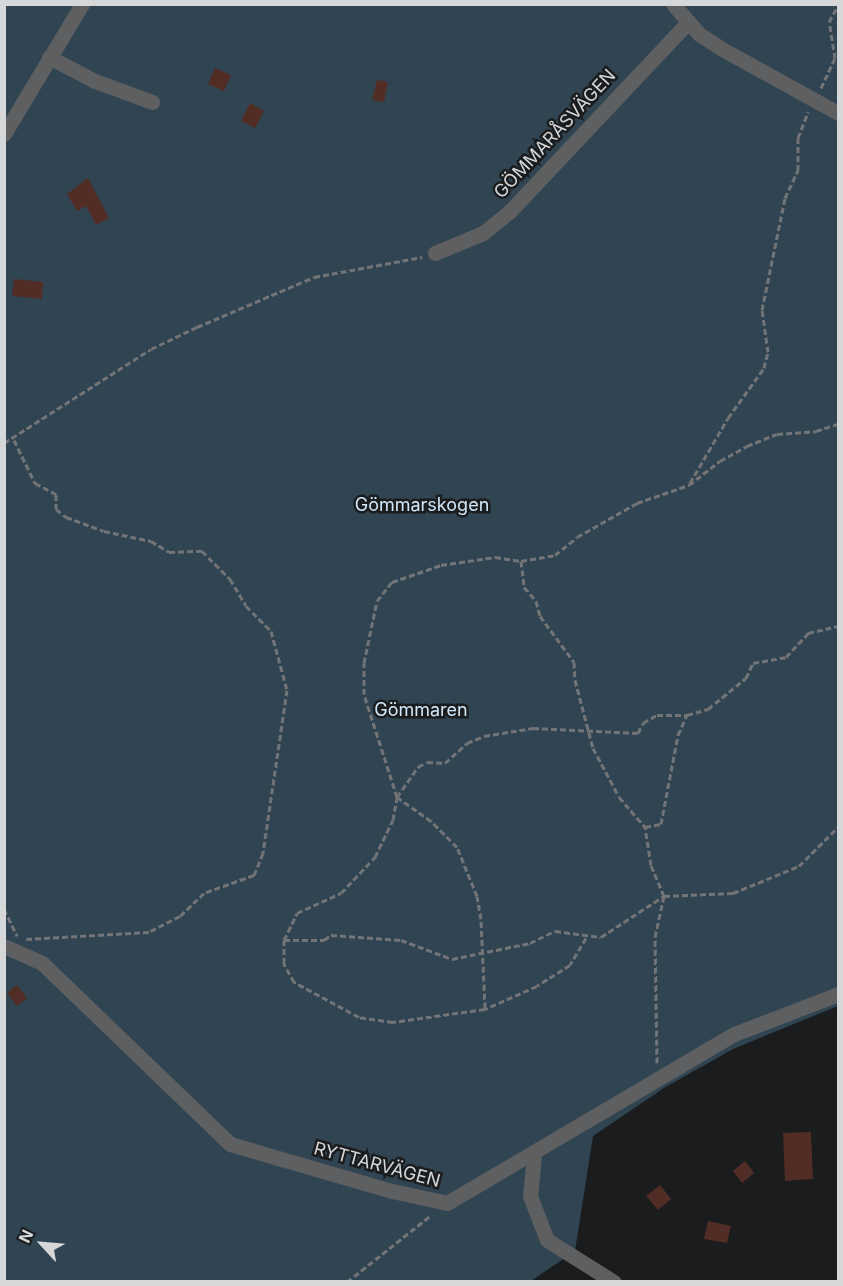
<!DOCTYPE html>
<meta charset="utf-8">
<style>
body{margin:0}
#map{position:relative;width:843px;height:1286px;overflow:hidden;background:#1a1c1e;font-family:Inter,sans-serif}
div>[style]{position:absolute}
.green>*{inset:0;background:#304452}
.building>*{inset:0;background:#522d25}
.path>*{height:3px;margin-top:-1.5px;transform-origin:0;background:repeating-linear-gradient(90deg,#727476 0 6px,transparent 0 9px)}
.minor>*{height:15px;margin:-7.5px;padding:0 7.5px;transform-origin:7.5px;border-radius:7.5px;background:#5e5f61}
span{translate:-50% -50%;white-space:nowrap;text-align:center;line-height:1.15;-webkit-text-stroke:5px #1a1c1e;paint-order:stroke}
.street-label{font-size:18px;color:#d5d7d9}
.park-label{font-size:18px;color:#d1e8fa}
.frame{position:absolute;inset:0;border:6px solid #d5d7d9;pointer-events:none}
.north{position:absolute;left:12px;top:1214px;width:60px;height:60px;-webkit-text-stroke:4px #1a1c1e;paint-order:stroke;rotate:296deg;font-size:16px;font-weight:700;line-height:24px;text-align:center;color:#d5d7d9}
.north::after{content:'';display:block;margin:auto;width:21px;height:27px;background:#d5d7d9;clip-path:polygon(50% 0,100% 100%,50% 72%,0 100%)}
</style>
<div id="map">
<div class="green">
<i style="clip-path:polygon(4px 5px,838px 5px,838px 1006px,733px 1049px,664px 1088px,593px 1136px,575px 1251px,531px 1281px,5px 1281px)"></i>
</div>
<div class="building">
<i style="clip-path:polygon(215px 68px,231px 75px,224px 91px,208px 84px)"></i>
<i style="clip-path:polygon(377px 80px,388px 82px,384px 102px,372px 100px)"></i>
<i style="clip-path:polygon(250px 103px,264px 111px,255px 128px,241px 121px)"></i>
<i style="clip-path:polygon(88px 178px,109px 218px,96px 225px,86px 206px,77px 211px,67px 194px)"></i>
<i style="clip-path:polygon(14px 279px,43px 282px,42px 299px,12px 296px)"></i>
<i style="clip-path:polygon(17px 985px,27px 998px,17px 1006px,7px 993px)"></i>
<i style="clip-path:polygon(811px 1132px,813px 1179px,785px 1181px,783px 1133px)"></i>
<i style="clip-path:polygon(745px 1161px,754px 1173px,742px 1183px,733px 1171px)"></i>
<i style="clip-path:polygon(660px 1185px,671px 1199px,658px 1210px,646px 1196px)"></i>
<i style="clip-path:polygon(708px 1221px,731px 1226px,727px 1243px,704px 1239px)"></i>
</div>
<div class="path">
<i style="left:821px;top:88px;width:33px;rotate:-65deg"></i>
<i style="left:835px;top:58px;width:36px;rotate:-99deg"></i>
<i style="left:829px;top:22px;width:18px;rotate:-61deg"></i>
<i style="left:14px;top:440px;width:48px;rotate:64deg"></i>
<i style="left:35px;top:483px;width:24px;rotate:28deg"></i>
<i style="left:56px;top:494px;width:15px;rotate:90deg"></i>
<i style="left:56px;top:509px;width:13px;rotate:39deg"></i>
<i style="left:66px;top:517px;width:40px;rotate:20.2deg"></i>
<i style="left:104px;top:531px;width:48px;rotate:12deg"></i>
<i style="left:151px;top:541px;width:21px;rotate:31deg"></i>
<i style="left:169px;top:552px;width:33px;rotate:-2deg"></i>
<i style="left:202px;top:551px;width:40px;rotate:45deg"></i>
<i style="left:230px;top:579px;width:31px;rotate:59deg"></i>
<i style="left:246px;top:606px;width:35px;rotate:45deg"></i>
<i style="left:271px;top:631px;width:61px;rotate:74.8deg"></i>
<i style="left:287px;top:690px;width:165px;rotate:98.4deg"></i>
<i style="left:263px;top:853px;width:24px;rotate:112deg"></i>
<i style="left:254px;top:875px;width:53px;rotate:160.2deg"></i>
<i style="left:204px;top:893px;width:33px;rotate:136deg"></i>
<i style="left:180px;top:916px;width:35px;rotate:153deg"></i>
<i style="left:149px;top:932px;width:123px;rotate:176.7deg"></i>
<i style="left:4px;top:443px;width:174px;rotate:-32.6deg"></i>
<i style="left:151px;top:349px;width:51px;rotate:-25.6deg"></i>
<i style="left:197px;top:327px;width:127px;rotate:-23.1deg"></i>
<i style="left:314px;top:277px;width:110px;rotate:-10.5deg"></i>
<i style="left:690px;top:483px;width:75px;rotate:-59.7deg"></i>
<i style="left:728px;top:418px;width:62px;rotate:-54.2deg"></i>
<i style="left:764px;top:368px;width:16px;rotate:-76deg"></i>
<i style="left:768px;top:352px;width:42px;rotate:-98.1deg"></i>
<i style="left:762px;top:310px;width:114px;rotate:-78.4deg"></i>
<i style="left:785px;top:198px;width:31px;rotate:-65deg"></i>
<i style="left:798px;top:170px;width:32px;rotate:-90deg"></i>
<i style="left:798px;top:138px;width:28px;rotate:-69deg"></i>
<i style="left:521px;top:561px;width:26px;rotate:83deg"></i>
<i style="left:524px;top:587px;width:18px;rotate:49deg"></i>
<i style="left:536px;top:601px;width:16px;rotate:75deg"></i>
<i style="left:540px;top:616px;width:57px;rotate:53.5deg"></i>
<i style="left:574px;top:662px;width:18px;rotate:87deg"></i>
<i style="left:575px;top:680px;width:70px;rotate:75.2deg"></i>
<i style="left:593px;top:748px;width:55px;rotate:62deg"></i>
<i style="left:619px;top:797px;width:40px;rotate:49deg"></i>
<i style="left:4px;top:909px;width:30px;rotate:64deg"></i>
<i style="left:586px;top:938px;width:31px;rotate:121deg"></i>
<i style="left:570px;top:965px;width:39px;rotate:148deg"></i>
<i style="left:537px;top:986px;width:57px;rotate:156.1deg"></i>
<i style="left:485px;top:1009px;width:93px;rotate:172deg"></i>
<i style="left:393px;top:1022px;width:34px;rotate:-172deg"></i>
<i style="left:359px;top:1017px;width:74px;rotate:-151.7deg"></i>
<i style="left:294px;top:982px;width:21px;rotate:-119deg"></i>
<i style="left:284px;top:964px;width:24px;rotate:-90deg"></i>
<i style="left:284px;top:940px;width:30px;rotate:-64deg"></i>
<i style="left:297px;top:913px;width:48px;rotate:-24.4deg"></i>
<i style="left:341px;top:893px;width:50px;rotate:-46.6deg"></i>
<i style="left:375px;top:857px;width:41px;rotate:-64.1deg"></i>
<i style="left:393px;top:820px;width:23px;rotate:-80deg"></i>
<i style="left:397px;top:797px;width:108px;rotate:-107.8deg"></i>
<i style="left:364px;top:694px;width:31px;rotate:-90deg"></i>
<i style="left:364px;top:663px;width:63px;rotate:-78.2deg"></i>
<i style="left:377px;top:601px;width:24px;rotate:-52deg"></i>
<i style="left:392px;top:582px;width:52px;rotate:-19.1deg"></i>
<i style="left:441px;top:565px;width:55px;rotate:-8.4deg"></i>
<i style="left:495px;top:557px;width:26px;rotate:9deg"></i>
<i style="left:521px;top:561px;width:35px;rotate:-10deg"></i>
<i style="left:555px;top:555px;width:28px;rotate:-39deg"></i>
<i style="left:577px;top:537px;width:69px;rotate:-29.5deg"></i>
<i style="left:637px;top:503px;width:55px;rotate:-19.1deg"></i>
<i style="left:689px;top:485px;width:39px;rotate:-38deg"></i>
<i style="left:720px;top:461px;width:31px;rotate:-29deg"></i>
<i style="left:747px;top:446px;width:32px;rotate:-22deg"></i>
<i style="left:777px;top:434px;width:39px;rotate:-4deg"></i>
<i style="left:816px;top:431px;width:23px;rotate:-18deg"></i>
<i style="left:284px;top:940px;width:40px"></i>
<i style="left:324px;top:940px;width:9px;rotate:-36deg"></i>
<i style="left:331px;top:935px;width:70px;rotate:4.1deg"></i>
<i style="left:401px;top:940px;width:54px;rotate:20.4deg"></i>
<i style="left:452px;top:959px;width:80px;rotate:-11.6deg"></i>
<i style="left:530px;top:943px;width:28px;rotate:-26deg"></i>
<i style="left:555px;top:931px;width:46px;rotate:7.4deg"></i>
<i style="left:601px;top:937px;width:75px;rotate:-33.1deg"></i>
<i style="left:664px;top:896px;width:69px;rotate:-2.5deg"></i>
<i style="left:733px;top:893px;width:71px;rotate:-22.2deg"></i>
<i style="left:799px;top:866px;width:55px;rotate:-45deg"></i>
<i style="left:485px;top:1008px;width:89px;rotate:-92.6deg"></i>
<i style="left:481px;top:919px;width:23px;rotate:-100deg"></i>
<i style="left:477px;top:896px;width:53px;rotate:-112.2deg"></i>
<i style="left:457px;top:847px;width:37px;rotate:-135deg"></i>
<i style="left:431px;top:821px;width:42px;rotate:-144.8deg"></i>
<i style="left:397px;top:797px;width:37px;rotate:-55deg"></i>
<i style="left:418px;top:767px;width:10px;rotate:-29deg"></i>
<i style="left:427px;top:762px;width:18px;rotate:3deg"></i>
<i style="left:445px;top:763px;width:30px;rotate:-42deg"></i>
<i style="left:467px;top:743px;width:18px;rotate:-22deg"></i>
<i style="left:484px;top:736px;width:50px;rotate:-9.3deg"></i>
<i style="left:533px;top:728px;width:105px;rotate:2.7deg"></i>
<i style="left:638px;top:733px;width:11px;rotate:-63deg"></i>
<i style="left:643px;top:723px;width:16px;rotate:-30deg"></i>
<i style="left:657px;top:715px;width:30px"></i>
<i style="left:657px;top:1063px;width:126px;rotate:-90.9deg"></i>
<i style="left:655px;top:937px;width:42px;rotate:-77.6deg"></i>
<i style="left:664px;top:896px;width:34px;rotate:-113deg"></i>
<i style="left:651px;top:865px;width:38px;rotate:-99deg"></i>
<i style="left:645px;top:827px;width:16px;rotate:-11deg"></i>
<i style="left:661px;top:824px;width:91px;rotate:-79.2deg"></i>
<i style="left:678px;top:735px;width:22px;rotate:-66deg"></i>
<i style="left:687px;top:715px;width:22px;rotate:-16deg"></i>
<i style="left:708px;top:709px;width:49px;rotate:-39.2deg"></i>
<i style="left:746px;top:678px;width:17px;rotate:-65deg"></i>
<i style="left:753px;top:663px;width:34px;rotate:-10deg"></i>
<i style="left:786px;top:657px;width:33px;rotate:-47deg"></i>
<i style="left:808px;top:633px;width:31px;rotate:-13deg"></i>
<i style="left:347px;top:1282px;width:106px;rotate:-38.5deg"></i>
</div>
<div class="minor">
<i style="left:673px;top:4px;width:40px;rotate:49deg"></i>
<i style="left:699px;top:34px;width:27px;rotate:33deg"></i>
<i style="left:722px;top:49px;width:132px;rotate:28.9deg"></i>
<i style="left:49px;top:57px;width:52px;rotate:27.6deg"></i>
<i style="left:95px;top:81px;width:61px;rotate:20.2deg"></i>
<i style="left:4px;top:134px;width:152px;rotate:-59deg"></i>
<i style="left:435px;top:253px;width:52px;rotate:-22.6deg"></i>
<i style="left:483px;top:233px;width:35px;rotate:-39deg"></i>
<i style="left:510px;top:211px;width:260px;rotate:-46.7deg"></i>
<i style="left:4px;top:946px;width:42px;rotate:24.1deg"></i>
<i style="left:42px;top:963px;width:261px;rotate:43.9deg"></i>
<i style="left:230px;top:1144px;width:169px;rotate:16.2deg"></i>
<i style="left:392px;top:1191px;width:56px;rotate:12.3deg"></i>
<i style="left:447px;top:1203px;width:333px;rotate:-30.5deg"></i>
<i style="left:734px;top:1034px;width:111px;rotate:-21deg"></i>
<i style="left:534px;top:1156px;width:40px;rotate:95.7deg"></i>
<i style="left:530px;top:1196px;width:47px;rotate:68.9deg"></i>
<i style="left:547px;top:1240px;width:79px;rotate:32.1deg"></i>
</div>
<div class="street-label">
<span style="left:555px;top:134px;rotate:-47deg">GÖMMARÅSVÄGEN</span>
<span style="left:377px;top:1165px;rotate:15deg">RYTTARVÄGEN</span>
</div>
<div class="park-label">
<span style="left:422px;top:505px">Gömmarskogen</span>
<span style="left:421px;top:710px">Gömmaren</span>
</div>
<div class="frame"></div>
<div class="north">N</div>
</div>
